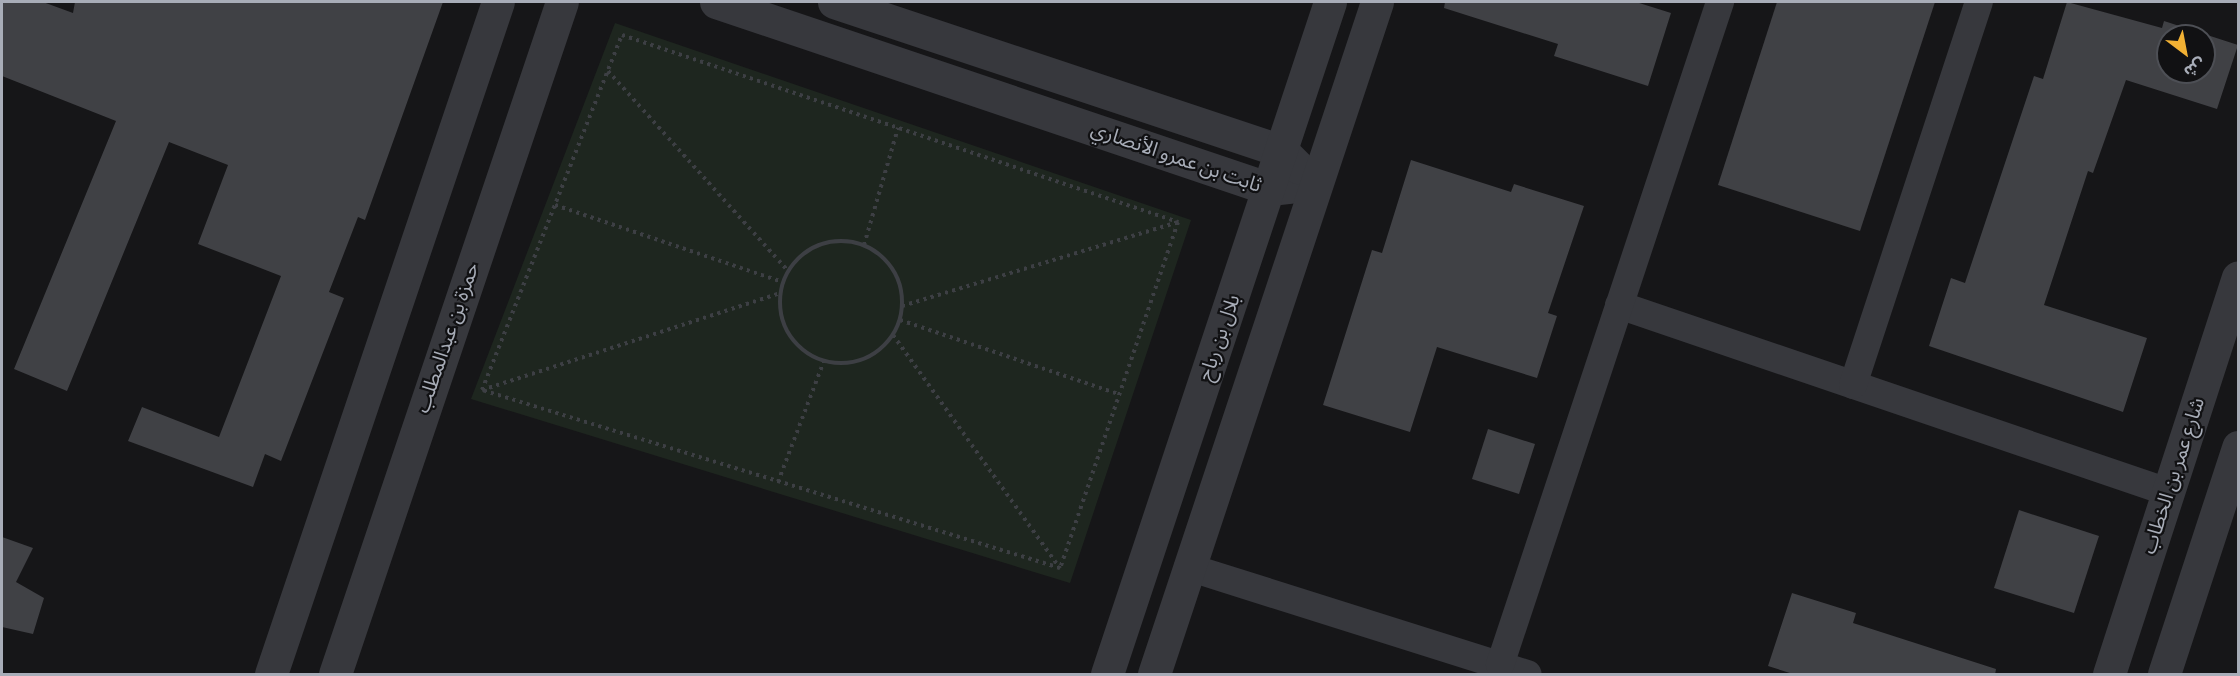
<!DOCTYPE html>
<meta charset="utf-8">
<style>
body{margin:0}
#map{position:relative;width:2240px;height:676px;overflow:hidden;background:#161618;font-family:"Source Sans 3","Noto Sans Arabic",sans-serif}
div>[style]{position:absolute}
.green>*{inset:0;background:#1e261f}
.building>*{inset:0;background:#404145}
.path>*{height:4px;margin-top:-2px;transform-origin:0;background:repeating-linear-gradient(90deg,#3d3f44 0 3px,transparent 0 7.5px)}
.path>.ring{margin:-2px;padding:0;box-sizing:content-box;background:none;border:4px solid #3d3f44;border-radius:50%}
.minor>*{height:28px;margin:-14px;padding:0 14px;transform-origin:14px;border-radius:14px;background:#37383d}
.tertiary>*{height:33px;margin:-16.5px;padding:0 16.5px;transform-origin:16.5px;border-radius:16.5px;background:#37383d}
span{translate:-50% -50%;white-space:nowrap;text-align:center;line-height:1.15;-webkit-text-stroke:4.5px #111113;paint-order:stroke}
.street-label{font-size:20px;color:#a8adb8}
.frame{position:absolute;inset:0;border:3px solid #a8adb8;pointer-events:none}
.north{position:absolute;left:2156px;top:24px;width:60px;height:60px;box-sizing:border-box;background:#111113;border:2px solid #4d4f55;border-radius:50%;rotate:148deg;font-size:16px;font-weight:700;line-height:24px;text-align:center;color:#a8adb8}
.north::after{content:'';display:block;margin:auto;width:21px;height:27px;background:#f2b134;clip-path:polygon(50% 0,100% 100%,50% 72%,0 100%)}
</style>
<div id="map">
<div class="green">
<i style="clip-path:polygon(615px 23px,1191px 220px,1070px 583px,471px 399px)"></i>
</div>
<div class="building">
<i style="clip-path:polygon(2px 2px,43px 2px,73px 13px,75px 2px,443px 2px,365px 220px,358px 217px,329px 292px,344px 298px,281px 461px,265px 454px,253px 487px,128px 441px,142px 407px,219px 437px,281px 276px,198px 244px,228px 165px,169px 142px,67px 391px,14px 369px,116px 121px,2px 76px)"></i>
<i style="clip-path:polygon(1445px 2px,1636px 2px,1671px 13px,1648px 86px,1554px 56px,1558px 44px,1444px 8px)"></i>
<i style="clip-path:polygon(1777px 2px,1935px 2px,1860px 231px,1718px 185px)"></i>
<i style="clip-path:polygon(evenodd,2067px 2px,2162px 28px,2164px 21px,2238px 45px,2217px 109px,2126px 80px,2093px 173px,2088px 171px,2044px 305px,2147px 338px,2123px 412px,1929px 346px,1951px 278px,1965px 283px,2034px 76px,2043px 79px,2067px 2px,2168px 36px,2204px 36px,2204px 72px,2168px 72px,2168px 36px)"></i>
<i style="clip-path:polygon(1411px 160px,1511px 192px,1514px 184px,1584px 206px,1548px 313px,1557px 316px,1537px 378px,1437px 347px,1410px 432px,1323px 405px,1372px 250px,1382px 253px)"></i>
<i style="clip-path:polygon(1488px 429px,1535px 444px,1519px 494px,1472px 479px)"></i>
<i style="clip-path:polygon(2019px 510px,2099px 536px,2074px 613px,1994px 588px)"></i>
<i style="clip-path:polygon(2px 537px,33px 548px,16px 582px,44px 598px,33px 634px,2px 627px)"></i>
<i style="clip-path:polygon(1792px 593px,1856px 613px,1853px 623px,1996px 669px,1995px 675px,1796px 675px,1768px 666px)"></i>
</div>
<div class="path">
<i style="left:622px;top:35px;width:587px;rotate:18.59deg"></i>
<i style="left:1178px;top:222px;width:366px;rotate:108.8deg"></i>
<i style="left:1060px;top:568px;width:605px;rotate:-162.88deg"></i>
<i style="left:482px;top:390px;width:382px;rotate:-68.5deg"></i>
<i style="left:608px;top:71px;width:269px;rotate:48deg"></i>
<i style="left:555px;top:205px;width:241px;rotate:18.7deg"></i>
<i class="ring" style="left:780px;top:241px;width:118px;height:118px"></i>
<i style="left:864px;top:245px;width:122px;rotate:-73.8deg"></i>
<i style="left:902px;top:306px;width:288px;rotate:-16.9deg"></i>
<i style="left:900px;top:320px;width:231px;rotate:18.7deg"></i>
<i style="left:893px;top:335px;width:287px;rotate:54.4deg"></i>
<i style="left:482px;top:390px;width:314px;rotate:-18deg"></i>
<i style="left:778px;top:482px;width:129px;rotate:-69.2deg"></i>
</div>
<div class="minor">
<i style="left:1619px;top:305px;width:580px;rotate:18.81deg"></i>
<i style="left:1853px;top:385px;width:403px;rotate:-71.8deg"></i>
<i style="left:1188px;top:567px;width:356px;rotate:17.5deg"></i>
<i style="left:1500px;top:665px;width:699px;rotate:-71.64deg"></i>
</div>
<div class="tertiary">
<i style="left:716px;top:2px;width:585px;rotate:18.65deg"></i>
<i style="left:1270px;top:189px;width:20px;rotate:-6deg"></i>
<i style="left:834px;top:2px;width:472px;rotate:18.4deg"></i>
<i style="left:1282px;top:151px;width:23px;rotate:45deg"></i>
<i style="left:271px;top:674px;width:709px;rotate:-71.34deg"></i>
<i style="left:335px;top:674px;width:709px;rotate:-71.34deg"></i>
<i style="left:1107px;top:674px;width:708px;rotate:-71.64deg"></i>
<i style="left:1154px;top:674px;width:708px;rotate:-71.64deg"></i>
<i style="left:2109px;top:674px;width:417px;rotate:-72deg"></i>
<i style="left:2164px;top:674px;width:239px;rotate:-71.9deg"></i>
</div>
<div class="street-label">
<span style="left:1176px;top:158px;rotate:19deg">ثابت بن عمرو الأنصاري</span>
<span style="left:448px;top:338px;rotate:-71deg">حمزة بن عبدالمطلب</span>
<span style="left:1220px;top:338px;rotate:-71deg">بلال بن رباح</span>
<span style="left:2174px;top:476px;rotate:-72deg">شارع عمر بن الخطاب</span>
</div>
<div class="frame"></div>
<div class="north">ش</div>
</div>
